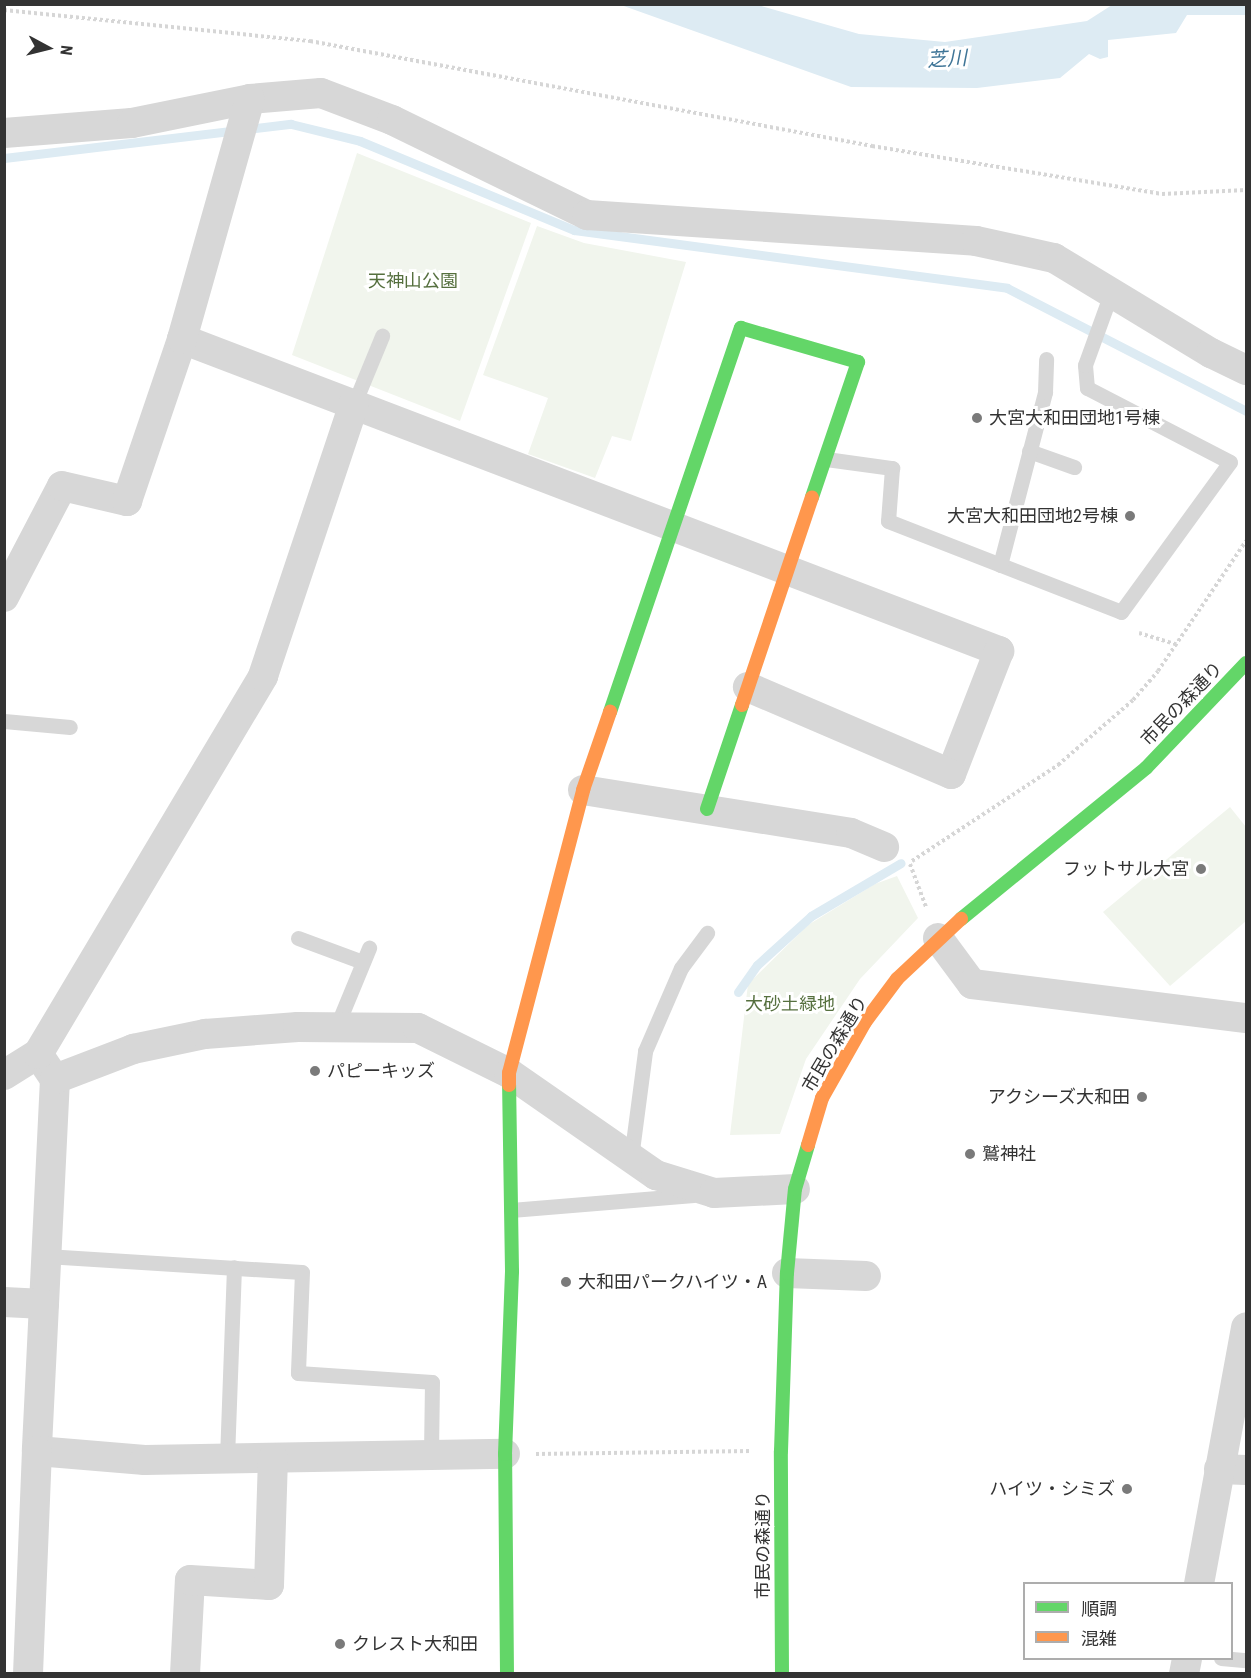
<!DOCTYPE html>
<meta charset="utf-8">
<style>
body{margin:0}
#map{position:relative;width:1251px;height:1678px;overflow:hidden;background:#fff;font-family:"Roboto Condensed","Noto Sans JP",sans-serif}
div>[style]{position:absolute}
.green>*{inset:0;background:#f1f5ed}
.water>*{inset:0;background:#ddebf3}
.stream>*{height:9px;margin:-4.5px;padding:0 4.5px;transform-origin:4.5px;border-radius:4.5px;background:#ddebf3}
.path>*{height:4px;margin-top:-2px;transform-origin:0;background:repeating-linear-gradient(90deg,#d6d6d6 0 3px,transparent 0 6px)}
.lane>*{height:15px;margin:-7.5px;padding:0 7.5px;transform-origin:7.5px;border-radius:7.5px;background:#d7d7d7}
.street>*{height:30px;margin:-15px;padding:0 15px;transform-origin:15px;border-radius:15px;background:#d7d7d7}
.fast>*{height:14px;margin:-7px;padding:0 7px;transform-origin:7px;border-radius:7px;background:#63d668}
.slow>*{height:14px;margin:-7px;padding:0 7px;transform-origin:7px;border-radius:7px;background:#ff974d}
.dots>*{width:16px;height:16px;translate:-50% -50%;box-sizing:border-box;border:3px solid #fff;border-radius:50%}
span{translate:-50% -50%;white-space:nowrap;text-align:center;line-height:1.15;-webkit-text-stroke:6px #fff;paint-order:stroke}
.park-label{font-size:18px;color:#56703f}
.poi-label{font-size:18px;color:#333}
.left{translate:0 -50%;text-align:left}
.right{translate:-100% -50%;text-align:right}
.street-label{font-size:18px;color:#333}
.water-label{font-size:20px;color:#3f7597;font-style:italic}
.frame{position:absolute;inset:0;border:6px solid #333;pointer-events:none}
.legend{position:absolute;left:1023px;top:1582px;width:210px;height:78px;box-sizing:border-box;background:#fff;border:2px solid #adadad;margin:0;padding:8px 10px;list-style:none;font-size:18px;color:#333}
.legend li{display:flex;align-items:center;gap:12px;height:30px}
.legend b{width:30px;border:2px solid #adadad}
.north{position:absolute;left:18px;top:18px;width:60px;height:60px;-webkit-text-stroke:4px #fff;paint-order:stroke;rotate:97deg;font-size:16px;font-weight:700;line-height:24px;text-align:center;color:#333}
.north::after{content:'';display:block;margin:auto;width:21px;height:27px;background:#333;clip-path:polygon(50% 0,100% 100%,50% 72%,0 100%)}
</style>
<div id="map">
<div class="green">
<i style="clip-path:polygon(357px 153px,531px 223px,460px 421px,292px 355px)"></i>
<i style="clip-path:polygon(537px 226px,584px 243px,686px 262px,631px 441px,612px 436px,595px 478px,528px 454px,548px 398px,483px 375px)"></i>
<i style="clip-path:polygon(1230px 807px,1246px 827px,1246px 921px,1170px 986px,1103px 912px)"></i>
<i style="clip-path:polygon(897px 876px,918px 918px,860px 979px,806px 1059px,780px 1134px,730px 1135px,748px 984px,808px 925px,875px 884px)"></i>
</div>
<div class="water">
<i style="clip-path:polygon(1166px 4px,1246px 5px,1246px 15px,1187px 15px,1176px 33px,1108px 40px,1108px 57px,1100px 59px,1089px 54px,1060px 78px,977px 88px,851px 87px,621px 5px,758px 5px,859px 34px,945px 42px,1087px 21px,1112px 5px)"></i>
</div>
<div class="stream">
<i style="left:4px;top:158px;width:289px;rotate:-6.8deg"></i>
<i style="left:291px;top:124px;width:71px;rotate:13.8deg"></i>
<i style="left:360px;top:141px;width:232px;rotate:22.6deg"></i>
<i style="left:574px;top:230px;width:437px;rotate:7.6deg"></i>
<i style="left:1007px;top:288px;width:269px;rotate:27.2deg"></i>
<i style="left:738px;top:992px;width:33px;rotate:-55deg"></i>
<i style="left:757px;top:965px;width:73px;rotate:-42.2deg"></i>
<i style="left:811px;top:916px;width:104px;rotate:-30.5deg"></i>
</div>
<div class="path">
<i style="left:4px;top:10px;width:308px;rotate:5.8deg"></i>
<i style="left:310px;top:41px;width:572px;rotate:10.58deg"></i>
<i style="left:872px;top:146px;width:294px;rotate:9.4deg"></i>
<i style="left:1162px;top:194px;width:84px;rotate:-2.7deg"></i>
<i style="left:1139px;top:633px;width:39px;rotate:17deg"></i>
<i style="left:912px;top:861px;width:175px;rotate:-33.3deg"></i>
<i style="left:1058px;top:765px;width:99px;rotate:-40.9deg"></i>
<i style="left:1133px;top:700px;width:38px;rotate:-49deg"></i>
<i style="left:1158px;top:671px;width:157px;rotate:-55.9deg"></i>
<i style="left:910px;top:864px;width:46px;rotate:69.6deg"></i>
<i style="left:536px;top:1454px;width:215px;rotate:-0.8deg"></i>
</div>
<div class="lane">
<i style="left:354px;top:404px;width:74px;rotate:-67.6deg"></i>
<i style="left:1029px;top:451px;width:48px;rotate:19.6deg"></i>
<i style="left:826px;top:459px;width:67px;rotate:7.8deg"></i>
<i style="left:892px;top:468px;width:53px;rotate:94.3deg"></i>
<i style="left:888px;top:521px;width:250px;rotate:21.3deg"></i>
<i style="left:1121px;top:612px;width:185px;rotate:-54deg"></i>
<i style="left:1230px;top:462px;width:161px;rotate:-152.6deg"></i>
<i style="left:1087px;top:388px;width:23px;rotate:-95deg"></i>
<i style="left:1085px;top:365px;width:77px;rotate:-70.1deg"></i>
<i style="left:1000px;top:565px;width:179px;rotate:-75.4deg"></i>
<i style="left:1045px;top:392px;width:33px;rotate:-88deg"></i>
<i style="left:4px;top:721px;width:66px;rotate:5.2deg"></i>
<i style="left:298px;top:938px;width:69px;rotate:20.3deg"></i>
<i style="left:336px;top:1028px;width:87px;rotate:-67.6deg"></i>
<i style="left:631px;top:1158px;width:108px;rotate:-82.5deg"></i>
<i style="left:645px;top:1051px;width:90px;rotate:-66.6deg"></i>
<i style="left:681px;top:968px;width:44px;rotate:-53.4deg"></i>
<i style="left:511px;top:1210px;width:183px;rotate:-4.7deg"></i>
<i style="left:46px;top:1256px;width:256px;rotate:3.6deg"></i>
<i style="left:302px;top:1272px;width:101px;rotate:92.3deg"></i>
<i style="left:298px;top:1373px;width:134px;rotate:3.8deg"></i>
<i style="left:432px;top:1382px;width:73px;rotate:90.8deg"></i>
<i style="left:227px;top:1458px;width:191px;rotate:-87.9deg"></i>
<i style="left:1221px;top:1658px;width:25px;rotate:5deg"></i>
</div>
<div class="street">
<i style="left:4px;top:133px;width:128px;rotate:-4.5deg"></i>
<i style="left:132px;top:123px;width:120px;rotate:-11.5deg"></i>
<i style="left:250px;top:99px;width:71px;rotate:-4.8deg"></i>
<i style="left:321px;top:93px;width:76px;rotate:20.8deg"></i>
<i style="left:392px;top:120px;width:217px;rotate:26deg"></i>
<i style="left:587px;top:215px;width:390px;rotate:3.8deg"></i>
<i style="left:976px;top:241px;width:80px;rotate:12.3deg"></i>
<i style="left:1054px;top:258px;width:184px;rotate:31.2deg"></i>
<i style="left:1211px;top:353px;width:39px;rotate:26deg"></i>
<i style="left:182px;top:339px;width:875px;rotate:20.9deg"></i>
<i style="left:999px;top:651px;width:132px;rotate:111.3deg"></i>
<i style="left:951px;top:774px;width:221px;rotate:-156.8deg"></i>
<i style="left:4px;top:597px;width:125px;rotate:-62.4deg"></i>
<i style="left:62px;top:486px;width:67px;rotate:13deg"></i>
<i style="left:127px;top:501px;width:171px;rotate:-71.2deg"></i>
<i style="left:182px;top:339px;width:249px;rotate:-74.2deg"></i>
<i style="left:583px;top:790px;width:271px;rotate:9.1deg"></i>
<i style="left:851px;top:833px;width:36px;rotate:23deg"></i>
<i style="left:938px;top:938px;width:57px;rotate:53.5deg"></i>
<i style="left:972px;top:984px;width:276px;rotate:7.1deg"></i>
<i style="left:38px;top:1054px;width:30px;rotate:56deg"></i>
<i style="left:55px;top:1079px;width:372px;rotate:92.8deg"></i>
<i style="left:37px;top:1451px;width:108px;rotate:4.8deg"></i>
<i style="left:145px;top:1460px;width:360px;rotate:-1deg"></i>
<i style="left:4px;top:1075px;width:40px;rotate:-32deg"></i>
<i style="left:38px;top:1054px;width:440px;rotate:-59.2deg"></i>
<i style="left:263px;top:676px;width:287px;rotate:-71.5deg"></i>
<i style="left:55px;top:1079px;width:84px;rotate:-21deg"></i>
<i style="left:133px;top:1049px;width:74px;rotate:-11.8deg"></i>
<i style="left:205px;top:1034px;width:93px;rotate:-4.3deg"></i>
<i style="left:298px;top:1027px;width:120px;rotate:0.5deg"></i>
<i style="left:418px;top:1028px;width:102px;rotate:26.3deg"></i>
<i style="left:509px;top:1073px;width:179px;rotate:34.8deg"></i>
<i style="left:656px;top:1175px;width:61px;rotate:17.2deg"></i>
<i style="left:714px;top:1193px;width:81px;rotate:-2.8deg"></i>
<i style="left:787px;top:1273px;width:79px;rotate:2.2deg"></i>
<i style="left:4px;top:1302px;width:40px;rotate:2.9deg"></i>
<i style="left:1219px;top:1469px;width:27px;rotate:2deg"></i>
<i style="left:1199px;top:1584px;width:261px;rotate:-79.6deg"></i>
<i style="left:28px;top:1674px;width:223px;rotate:-87.7deg"></i>
<i style="left:185px;top:1674px;width:94px;rotate:-87deg"></i>
<i style="left:190px;top:1580px;width:79px;rotate:3.6deg"></i>
<i style="left:269px;top:1585px;width:127px;rotate:-88.2deg"></i>
<i style="left:1184px;top:1674px;width:16px;rotate:-79deg"></i>
</div>
<div class="fast">
<i style="left:610px;top:712px;width:406px;rotate:-71.2deg"></i>
<i style="left:741px;top:328px;width:122px;rotate:16.2deg"></i>
<i style="left:858px;top:362px;width:143px;rotate:108.8deg"></i>
<i style="left:707px;top:809px;width:110px;rotate:-71.4deg"></i>
<i style="left:961px;top:919px;width:239px;rotate:-39.2deg"></i>
<i style="left:1146px;top:768px;width:145px;rotate:-46.4deg"></i>
<i style="left:507px;top:1674px;width:220px;rotate:-90.5deg"></i>
<i style="left:505px;top:1454px;width:183px;rotate:-87.8deg"></i>
<i style="left:512px;top:1271px;width:186px;rotate:-90.9deg"></i>
<i style="left:782px;top:1674px;width:223px;rotate:-90.3deg"></i>
<i style="left:781px;top:1451px;width:178px;rotate:-88.1deg"></i>
<i style="left:787px;top:1273px;width:84px;rotate:-84.6deg"></i>
<i style="left:795px;top:1189px;width:46px;rotate:-73.5deg"></i>
</div>
<div class="slow">
<i style="left:742px;top:705px;width:219px;rotate:-71.4deg"></i>
<i style="left:509px;top:1085px;width:12px;rotate:-90deg"></i>
<i style="left:509px;top:1073px;width:293px;rotate:-75.3deg"></i>
<i style="left:583px;top:790px;width:83px;rotate:-70.9deg"></i>
<i style="left:808px;top:1145px;width:49px;rotate:-73.4deg"></i>
<i style="left:822px;top:1098px;width:87px;rotate:-60.5deg"></i>
<i style="left:865px;top:1022px;width:54px;rotate:-53.3deg"></i>
<i style="left:897px;top:979px;width:88px;rotate:-43.2deg"></i>
</div>
<div class="dots">
<i style="left:977px;top:418px;background:#7a7a7a"></i>
<i style="left:1130px;top:516px;background:#7a7a7a"></i>
<i style="left:1201px;top:869px;background:#7a7a7a"></i>
<i style="left:315px;top:1071px;background:#7a7a7a"></i>
<i style="left:1142px;top:1097px;background:#7a7a7a"></i>
<i style="left:970px;top:1154px;background:#7a7a7a"></i>
<i style="left:566px;top:1282px;background:#7a7a7a"></i>
<i style="left:1127px;top:1489px;background:#7a7a7a"></i>
<i style="left:340px;top:1644px;background:#7a7a7a"></i>
</div>
<div class="park-label">
<span style="left:413px;top:281px">天神山公園</span>
<span style="left:790px;top:1004px">大砂土緑地</span>
</div>
<div class="poi-label">
<span class="left" style="left:989px;top:418px">大宮大和田団地1号棟</span>
<span class="right" style="left:1118px;top:516px">大宮大和田団地2号棟</span>
<span class="right" style="left:1189px;top:869px">フットサル大宮</span>
<span class="left" style="left:327px;top:1071px">パピーキッズ</span>
<span class="right" style="left:1130px;top:1097px">アクシーズ大和田</span>
<span class="left" style="left:982px;top:1154px">鷲神社</span>
<span class="left" style="left:578px;top:1282px">大和田パークハイツ・A</span>
<span class="right" style="left:1115px;top:1489px">ハイツ・シミズ</span>
<span class="left" style="left:352px;top:1644px">クレスト大和田</span>
</div>
<div class="street-label">
<span style="left:1182px;top:704px;rotate:-46deg">市民の森通り</span>
<span style="left:835px;top:1044px;rotate:-59deg">市民の森通り</span>
<span style="left:763px;top:1545px;rotate:-90deg">市民の森通り</span>
</div>
<div class="water-label">
<span style="left:947px;top:59px;rotate:-3deg">芝川</span>
</div>
<div class="frame"></div>
<ul class="legend">
<li><b style="height:8px;background:#63d668"></b>順調</li>
<li><b style="height:8px;background:#ff974d"></b>混雑</li>
</ul>
<div class="north">N</div>
</div>
